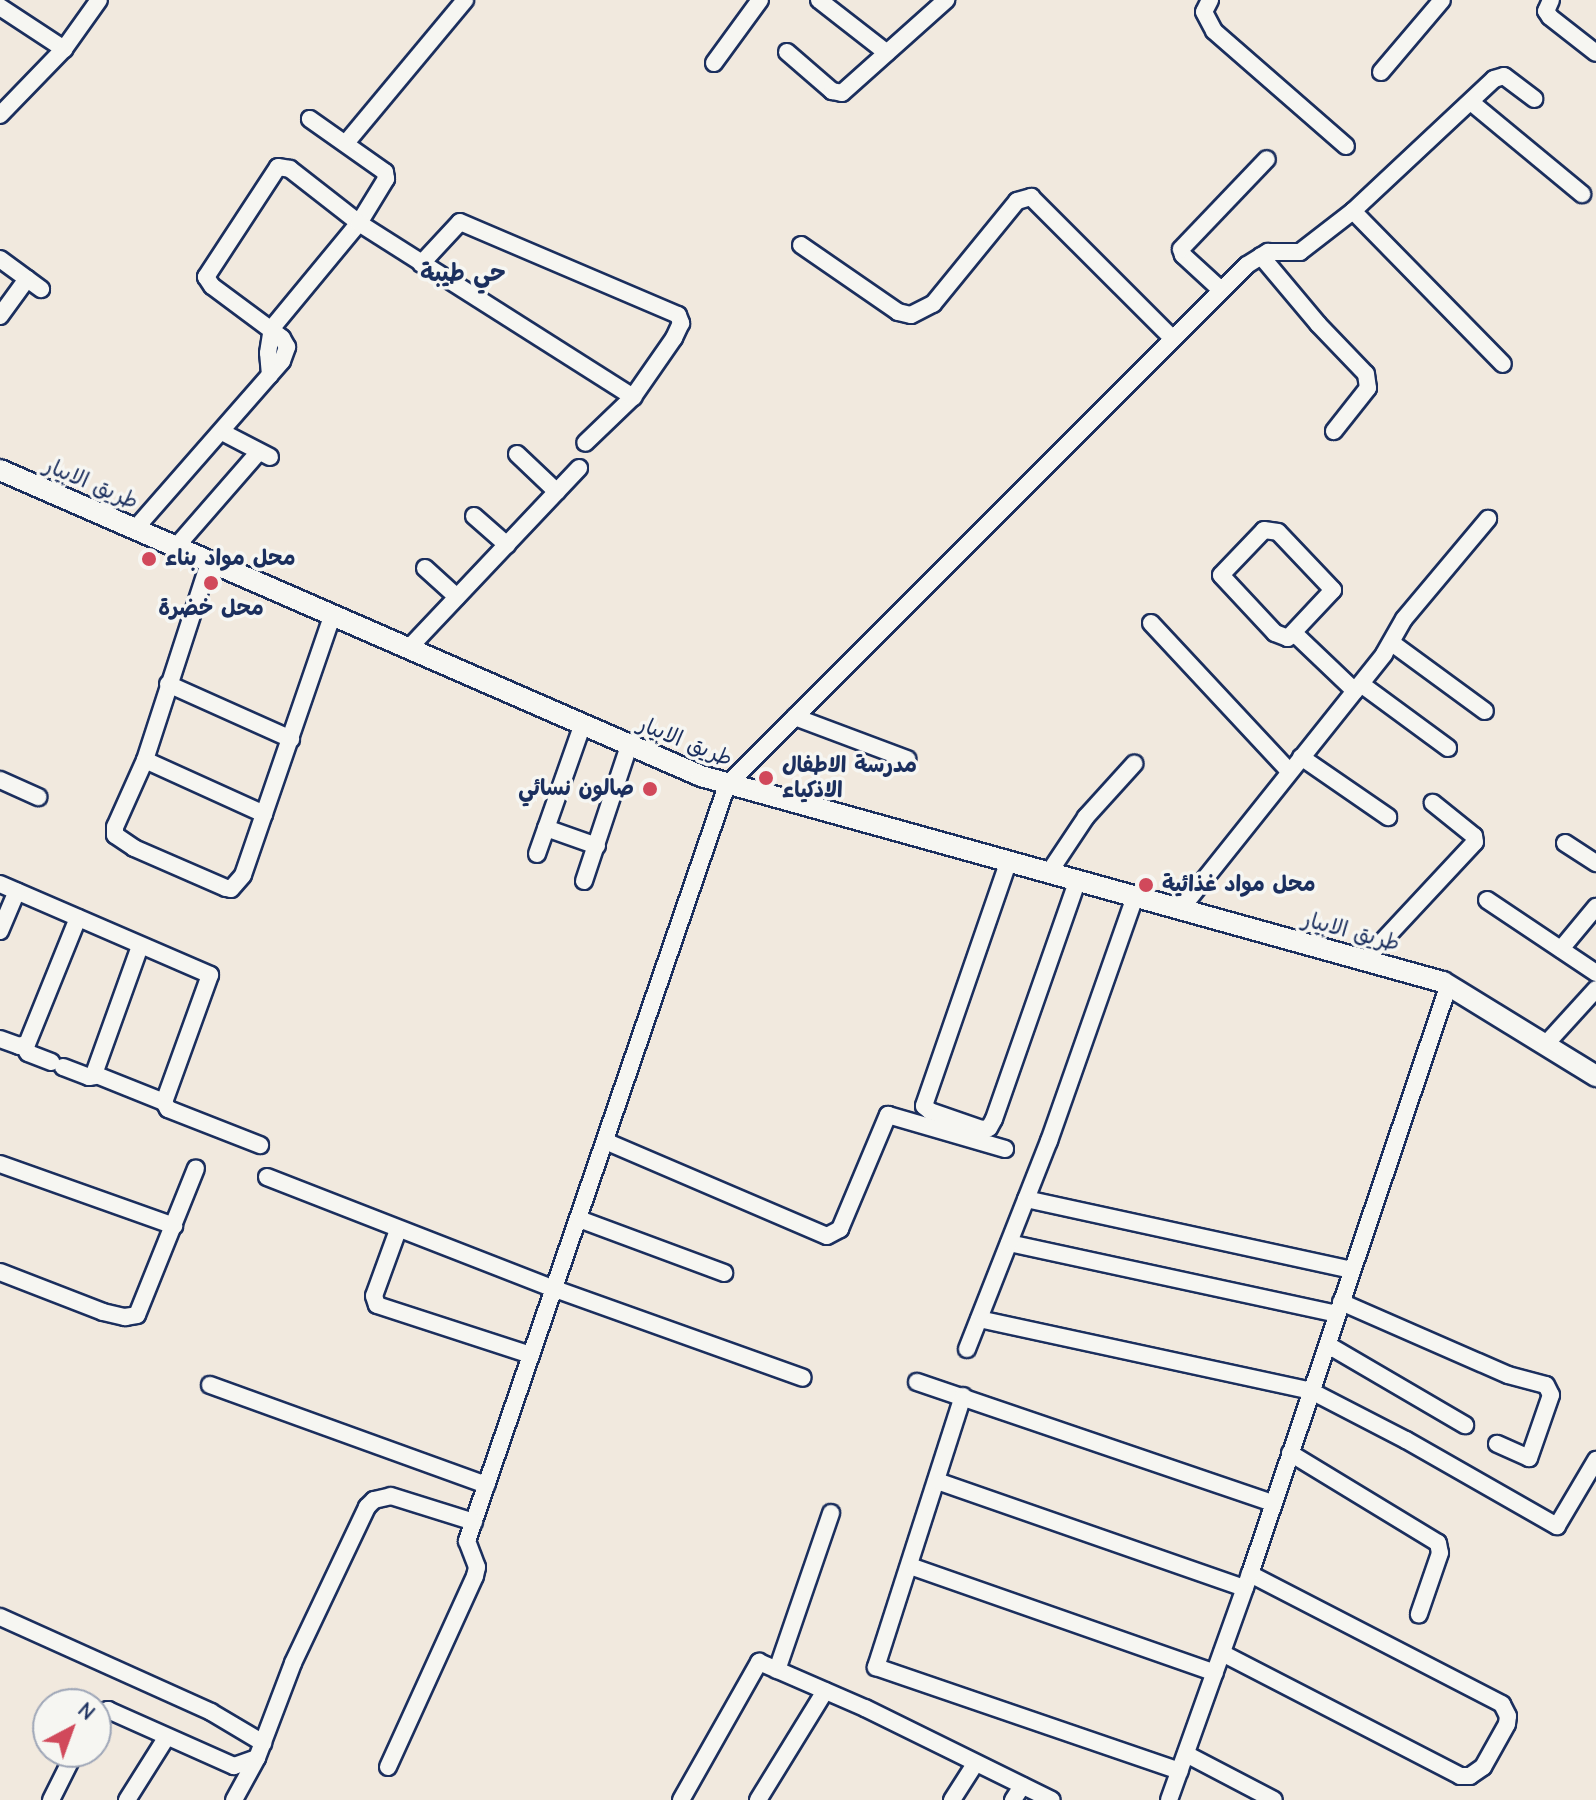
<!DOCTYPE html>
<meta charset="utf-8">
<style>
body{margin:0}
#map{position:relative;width:1596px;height:1800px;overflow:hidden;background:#f1e9de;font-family:"Comic Neue","Playpen Sans Arabic",sans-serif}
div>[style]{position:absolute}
.roads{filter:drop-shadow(2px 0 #1b2f5e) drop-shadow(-2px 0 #1b2f5e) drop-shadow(0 2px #1b2f5e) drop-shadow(0 -2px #1b2f5e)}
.minor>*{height:16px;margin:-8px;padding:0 8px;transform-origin:8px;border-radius:8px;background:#f6f6f2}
.major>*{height:20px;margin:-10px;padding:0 10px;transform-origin:10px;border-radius:10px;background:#f6f6f2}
.dots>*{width:22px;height:22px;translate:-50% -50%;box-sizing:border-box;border:4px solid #f6f6f2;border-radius:50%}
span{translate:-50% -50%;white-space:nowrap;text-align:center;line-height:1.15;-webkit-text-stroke:7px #f6f6f2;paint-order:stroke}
.street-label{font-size:22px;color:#1b2f5e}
.poi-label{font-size:22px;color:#1b2f5e;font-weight:700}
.left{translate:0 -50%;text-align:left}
.right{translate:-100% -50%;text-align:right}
.neighbourhood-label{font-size:24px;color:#1b2f5e;font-weight:700}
.north{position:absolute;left:32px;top:1688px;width:80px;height:80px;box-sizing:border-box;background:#f6f6f2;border:2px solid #9ea6b7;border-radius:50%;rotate:41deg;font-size:22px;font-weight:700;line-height:32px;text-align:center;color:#1b2f5e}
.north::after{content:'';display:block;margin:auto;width:28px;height:36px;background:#d1495b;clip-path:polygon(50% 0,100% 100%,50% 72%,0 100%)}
</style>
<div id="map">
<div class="roads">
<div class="minor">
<i style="left:819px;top:0;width:86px;rotate:37.9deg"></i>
<i style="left:1210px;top:0;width:13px;rotate:117deg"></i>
<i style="left:1204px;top:12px;width:21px;rotate:62deg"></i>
<i style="left:1214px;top:31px;width:175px;rotate:41.1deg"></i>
<i style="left:1551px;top:0;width:12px;rotate:114deg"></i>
<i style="left:1546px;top:11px;width:7px;rotate:56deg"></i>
<i style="left:1550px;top:17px;width:58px;rotate:38deg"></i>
<i style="left:0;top:7px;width:77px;rotate:33.3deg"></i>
<i style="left:787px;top:52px;width:60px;rotate:40.9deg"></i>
<i style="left:832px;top:91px;width:10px;rotate:11deg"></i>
<i style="left:842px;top:93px;width:140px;rotate:-41.8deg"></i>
<i style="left:714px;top:63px;width:78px;rotate:-53.9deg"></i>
<i style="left:1381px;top:72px;width:94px;rotate:-49.7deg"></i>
<i style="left:1472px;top:103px;width:143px;rotate:39.6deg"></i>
<i style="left:0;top:115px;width:92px;rotate:-45.9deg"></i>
<i style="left:64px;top:49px;width:60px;rotate:-54.5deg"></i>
<i style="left:346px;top:143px;width:186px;rotate:-50.2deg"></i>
<i style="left:1353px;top:211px;width:214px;rotate:45.6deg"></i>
<i style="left:801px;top:245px;width:118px;rotate:34.6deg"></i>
<i style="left:898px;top:312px;width:13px;rotate:13deg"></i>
<i style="left:911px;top:315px;width:25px;rotate:-27deg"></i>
<i style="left:933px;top:304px;width:133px;rotate:-50.8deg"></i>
<i style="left:1017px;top:201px;width:15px;rotate:-16deg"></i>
<i style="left:1031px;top:197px;width:199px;rotate:45deg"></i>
<i style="left:1261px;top:256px;width:89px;rotate:50deg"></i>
<i style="left:1318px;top:324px;width:69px;rotate:46.2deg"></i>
<i style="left:1366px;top:374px;width:14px;rotate:82deg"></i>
<i style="left:1368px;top:388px;width:55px;rotate:128.3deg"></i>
<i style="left:0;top:259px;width:51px;rotate:36.2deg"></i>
<i style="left:421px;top:264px;width:57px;rotate:-47.1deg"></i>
<i style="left:460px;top:222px;width:237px;rotate:23.1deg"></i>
<i style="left:678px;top:315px;width:9px;rotate:69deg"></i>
<i style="left:681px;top:323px;width:17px;rotate:115deg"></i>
<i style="left:674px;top:338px;width:72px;rotate:124.8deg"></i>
<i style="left:633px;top:397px;width:66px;rotate:136.2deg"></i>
<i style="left:1221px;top:290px;width:52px;rotate:-137.4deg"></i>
<i style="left:1183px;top:255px;width:6px;rotate:-108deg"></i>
<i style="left:1181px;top:249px;width:124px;rotate:-46.3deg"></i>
<i style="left:0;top:316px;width:46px;rotate:-53.9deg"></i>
<i style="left:270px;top:375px;width:22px;rotate:-95deg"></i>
<i style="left:268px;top:353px;width:25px;rotate:-81deg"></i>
<i style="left:272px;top:328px;width:136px;rotate:-50.4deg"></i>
<i style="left:359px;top:223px;width:52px;rotate:-58.5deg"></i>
<i style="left:386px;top:179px;width:7px;rotate:-98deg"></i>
<i style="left:385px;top:172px;width:92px;rotate:-144.8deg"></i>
<i style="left:222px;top:432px;width:54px;rotate:27.5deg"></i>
<i style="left:517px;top:454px;width:55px;rotate:43.5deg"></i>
<i style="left:474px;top:516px;width:44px;rotate:41.3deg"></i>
<i style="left:135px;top:529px;width:223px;rotate:-48.8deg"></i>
<i style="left:282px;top:361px;width:15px;rotate:-70deg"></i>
<i style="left:287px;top:347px;width:10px;rotate:-119deg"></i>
<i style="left:282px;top:338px;width:87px;rotate:-143.4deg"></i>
<i style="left:212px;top:286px;width:11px;rotate:-124deg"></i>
<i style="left:206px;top:277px;width:131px;rotate:-56.8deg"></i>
<i style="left:278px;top:167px;width:12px;rotate:9deg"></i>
<i style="left:290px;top:169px;width:88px;rotate:38deg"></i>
<i style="left:359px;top:223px;width:325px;rotate:32.4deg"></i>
<i style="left:1264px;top:530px;width:14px;rotate:8deg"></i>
<i style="left:1278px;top:532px;width:80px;rotate:46.5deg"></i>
<i style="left:1333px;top:590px;width:66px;rotate:133.2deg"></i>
<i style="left:1288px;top:638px;width:14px;rotate:-159deg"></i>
<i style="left:1275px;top:633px;width:79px;rotate:-133deg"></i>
<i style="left:1221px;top:575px;width:62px;rotate:-46.3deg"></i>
<i style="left:175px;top:548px;width:126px;rotate:-48.9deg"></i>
<i style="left:209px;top:563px;width:207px;rotate:108deg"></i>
<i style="left:145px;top:760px;width:73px;rotate:114.1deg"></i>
<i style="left:115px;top:827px;width:8px;rotate:90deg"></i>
<i style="left:115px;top:835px;width:23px;rotate:34deg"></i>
<i style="left:134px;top:848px;width:100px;rotate:23.5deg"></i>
<i style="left:226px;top:888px;width:5px;rotate:11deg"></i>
<i style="left:231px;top:889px;width:18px;rotate:-49deg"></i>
<i style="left:243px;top:875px;width:274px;rotate:-71deg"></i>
<i style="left:425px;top:568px;width:43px;rotate:42.2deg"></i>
<i style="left:1151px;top:623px;width:202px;rotate:47deg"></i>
<i style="left:1294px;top:633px;width:84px;rotate:43.6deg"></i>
<i style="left:1392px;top:643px;width:115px;rotate:36.2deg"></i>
<i style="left:408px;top:649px;width:249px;rotate:-46.6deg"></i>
<i style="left:168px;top:684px;width:135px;rotate:24.1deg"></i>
<i style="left:1361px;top:684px;width:108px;rotate:36.3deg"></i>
<i style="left:795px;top:717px;width:120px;rotate:20.6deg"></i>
<i style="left:1301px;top:757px;width:106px;rotate:34.6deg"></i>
<i style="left:145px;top:760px;width:131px;rotate:24.4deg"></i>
<i style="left:0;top:780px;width:42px;rotate:24.1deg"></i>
<i style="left:546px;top:828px;width:54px;rotate:19.4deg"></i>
<i style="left:1565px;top:843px;width:37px;rotate:33deg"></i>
<i style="left:537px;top:854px;width:136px;rotate:-70.6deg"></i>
<i style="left:1008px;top:863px;width:257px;rotate:109.1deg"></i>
<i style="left:924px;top:1106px;width:8px;rotate:40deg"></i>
<i style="left:930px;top:1111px;width:55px;rotate:19.1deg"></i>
<i style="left:982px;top:1129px;width:7px;rotate:-8deg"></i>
<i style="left:989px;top:1128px;width:10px;rotate:-61deg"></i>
<i style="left:994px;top:1119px;width:251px;rotate:-70.7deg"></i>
<i style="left:1048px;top:874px;width:69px;rotate:-56.3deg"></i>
<i style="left:1086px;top:817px;width:72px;rotate:-47.8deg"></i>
<i style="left:584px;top:881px;width:142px;rotate:-71.6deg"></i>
<i style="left:0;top:884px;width:229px;rotate:23.4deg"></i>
<i style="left:210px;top:975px;width:135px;rotate:109.9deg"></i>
<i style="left:164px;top:1102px;width:75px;rotate:-158.2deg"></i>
<i style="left:94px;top:1074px;width:136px;rotate:-70.2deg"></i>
<i style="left:1487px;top:900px;width:131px;rotate:33.8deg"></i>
<i style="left:1180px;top:910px;width:327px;rotate:-51.4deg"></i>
<i style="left:1384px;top:654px;width:40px;rotate:-60.3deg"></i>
<i style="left:1404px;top:619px;width:131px;rotate:-50deg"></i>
<i style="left:0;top:931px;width:43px;rotate:-67deg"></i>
<i style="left:1561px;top:949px;width:55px;rotate:-50.2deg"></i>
<i style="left:1365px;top:960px;width:161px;rotate:-47deg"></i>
<i style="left:1475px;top:842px;width:6px;rotate:-99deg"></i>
<i style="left:1474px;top:836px;width:53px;rotate:-141.2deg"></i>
<i style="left:0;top:1039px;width:20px;rotate:20deg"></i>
<i style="left:19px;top:1046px;width:8px;rotate:-14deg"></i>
<i style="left:27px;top:1044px;width:136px;rotate:-68deg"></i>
<i style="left:1546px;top:1044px;width:74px;rotate:-47.7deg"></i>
<i style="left:23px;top:1045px;width:9px;rotate:58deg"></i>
<i style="left:28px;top:1053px;width:25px;rotate:21deg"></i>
<i style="left:63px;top:1067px;width:28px;rotate:21deg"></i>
<i style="left:89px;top:1077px;width:6px;rotate:-9deg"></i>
<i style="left:164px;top:1102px;width:8px;rotate:60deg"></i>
<i style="left:168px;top:1109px;width:99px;rotate:21.4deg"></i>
<i style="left:605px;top:1141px;width:241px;rotate:23.2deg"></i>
<i style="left:827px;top:1236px;width:15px;rotate:-28deg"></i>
<i style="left:840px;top:1229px;width:124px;rotate:-67.2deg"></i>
<i style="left:888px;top:1115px;width:122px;rotate:16.2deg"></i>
<i style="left:0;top:1164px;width:185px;rotate:19.6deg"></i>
<i style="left:267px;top:1177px;width:309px;rotate:21.3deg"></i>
<i style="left:555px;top:1289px;width:263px;rotate:19.7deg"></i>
<i style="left:1026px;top:1199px;width:333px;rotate:12.3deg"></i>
<i style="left:579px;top:1219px;width:155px;rotate:20.4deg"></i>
<i style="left:398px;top:1230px;width:70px;rotate:110deg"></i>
<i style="left:374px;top:1296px;width:9px;rotate:72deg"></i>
<i style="left:377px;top:1305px;width:162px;rotate:18deg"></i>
<i style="left:1009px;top:1243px;width:336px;rotate:12.2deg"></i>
<i style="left:0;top:1272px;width:110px;rotate:21.2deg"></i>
<i style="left:103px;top:1312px;width:23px;rotate:13deg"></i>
<i style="left:125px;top:1317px;width:12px;rotate:-9deg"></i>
<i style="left:137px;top:1315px;width:158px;rotate:-68.1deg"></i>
<i style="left:1341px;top:1302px;width:182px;rotate:23.6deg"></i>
<i style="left:1508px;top:1375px;width:39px;rotate:15deg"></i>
<i style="left:1546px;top:1385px;width:11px;rotate:63deg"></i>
<i style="left:1551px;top:1395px;width:67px;rotate:109.2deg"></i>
<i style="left:1529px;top:1458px;width:35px;rotate:-156deg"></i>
<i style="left:979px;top:1319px;width:340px;rotate:12.2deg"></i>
<i style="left:1311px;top:1391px;width:107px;rotate:27.3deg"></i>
<i style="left:1406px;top:1440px;width:174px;rotate:29.7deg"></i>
<i style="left:1557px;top:1526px;width:77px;rotate:-59.4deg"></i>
<i style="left:1328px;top:1345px;width:159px;rotate:30.3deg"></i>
<i style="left:967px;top:1349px;width:224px;rotate:-68.5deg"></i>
<i style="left:1049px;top:1141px;width:256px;rotate:-70.6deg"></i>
<i style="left:917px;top:1382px;width:376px;rotate:18.8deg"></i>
<i style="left:210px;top:1385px;width:294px;rotate:19.9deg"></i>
<i style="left:963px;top:1396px;width:285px;rotate:107.8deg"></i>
<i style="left:876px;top:1667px;width:321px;rotate:18.9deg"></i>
<i style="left:1290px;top:1453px;width:173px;rotate:31.3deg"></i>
<i style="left:1438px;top:1543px;width:10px;rotate:79deg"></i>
<i style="left:1440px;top:1553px;width:65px;rotate:109deg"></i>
<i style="left:937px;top:1481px;width:326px;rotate:19.2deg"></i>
<i style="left:910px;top:1566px;width:323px;rotate:19.3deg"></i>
<i style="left:0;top:1617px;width:231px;rotate:24.2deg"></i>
<i style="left:211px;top:1712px;width:61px;rotate:30.8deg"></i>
<i style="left:1222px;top:1653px;width:268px;rotate:27.3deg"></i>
<i style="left:1460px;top:1776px;width:10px"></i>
<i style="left:1470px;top:1776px;width:16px;rotate:-35deg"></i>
<i style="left:1483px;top:1767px;width:49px;rotate:-60.8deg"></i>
<i style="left:1507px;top:1724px;width:8px;rotate:-83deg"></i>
<i style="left:1508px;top:1716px;width:13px;rotate:-117deg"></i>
<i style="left:1502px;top:1704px;width:284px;rotate:-152.7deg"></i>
<i style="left:777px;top:1670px;width:166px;rotate:-71deg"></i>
<i style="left:96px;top:1714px;width:13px;rotate:-18deg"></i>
<i style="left:108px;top:1710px;width:138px;rotate:24deg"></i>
<i style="left:234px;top:1766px;width:24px;rotate:-19deg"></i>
<i style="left:1186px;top:1754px;width:99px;rotate:27.6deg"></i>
<i style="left:388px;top:1767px;width:210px;rotate:-65.5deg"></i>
<i style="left:475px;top:1576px;width:9px;rotate:-77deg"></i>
<i style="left:477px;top:1567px;width:28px;rotate:-111deg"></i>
<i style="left:467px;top:1541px;width:799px;rotate:-71.02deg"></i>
<i style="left:727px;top:785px;width:735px;rotate:-45deg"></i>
<i style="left:1247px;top:265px;width:25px;rotate:-32deg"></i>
<i style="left:1268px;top:252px;width:32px"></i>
<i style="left:1300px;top:252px;width:67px;rotate:-37.7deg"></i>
<i style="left:1353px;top:211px;width:193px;rotate:-43.1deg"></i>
<i style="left:1494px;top:79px;width:10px;rotate:-17deg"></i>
<i style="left:1504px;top:76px;width:38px;rotate:37deg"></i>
<i style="left:51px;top:1800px;width:54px;rotate:-63.4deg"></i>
<i style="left:127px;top:1800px;width:73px;rotate:-57.8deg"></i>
<i style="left:234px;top:1800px;width:48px;rotate:-61.3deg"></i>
<i style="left:257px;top:1758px;width:102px;rotate:-69.2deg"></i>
<i style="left:293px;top:1663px;width:173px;rotate:-64.6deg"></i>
<i style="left:367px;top:1507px;width:10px;rotate:-45deg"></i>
<i style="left:374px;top:1500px;width:17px;rotate:-13deg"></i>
<i style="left:391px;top:1496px;width:87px;rotate:17.4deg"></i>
<i style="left:681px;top:1800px;width:159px;rotate:-60.5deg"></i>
<i style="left:759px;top:1662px;width:116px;rotate:23.5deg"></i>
<i style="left:865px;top:1708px;width:208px;rotate:26.2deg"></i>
<i style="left:758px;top:1800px;width:128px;rotate:-58.4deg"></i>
<i style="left:952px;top:1800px;width:43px;rotate:-57.4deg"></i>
<i style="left:1013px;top:1800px;width:17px;rotate:-57deg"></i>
<i style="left:1169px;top:1800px;width:240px;rotate:-70.3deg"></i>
<i style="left:1250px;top:1574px;width:619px;rotate:-71.36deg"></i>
</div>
<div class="major">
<i style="left:0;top:470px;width:765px;rotate:23.58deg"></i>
<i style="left:701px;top:776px;width:770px;rotate:15.52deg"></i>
<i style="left:1443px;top:982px;width:180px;rotate:31.6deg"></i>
</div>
</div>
<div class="dots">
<i style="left:149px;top:559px;background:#d1495b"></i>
<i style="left:211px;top:583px;background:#d1495b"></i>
<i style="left:766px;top:778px;background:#d1495b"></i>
<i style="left:650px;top:789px;background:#d1495b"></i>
<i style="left:1146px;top:885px;background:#d1495b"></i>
</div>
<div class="street-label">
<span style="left:91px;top:484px;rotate:23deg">طريق الابيار</span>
<span style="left:685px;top:742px;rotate:22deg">طريق الابيار</span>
<span style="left:1351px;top:932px;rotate:15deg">طريق الابيار</span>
</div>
<div class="poi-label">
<span class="left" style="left:165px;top:559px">محل مواد بناء</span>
<span style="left:211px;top:609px">محل خضرة</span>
<span class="left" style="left:782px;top:778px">مدرسة الاطفال<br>الاذكياء</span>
<span class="right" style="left:634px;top:789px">صالون نسائي</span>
<span class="left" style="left:1162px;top:885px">محل مواد غذائية</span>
</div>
<div class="neighbourhood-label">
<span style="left:463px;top:274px">حي طيبة</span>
</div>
<div class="north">N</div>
</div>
